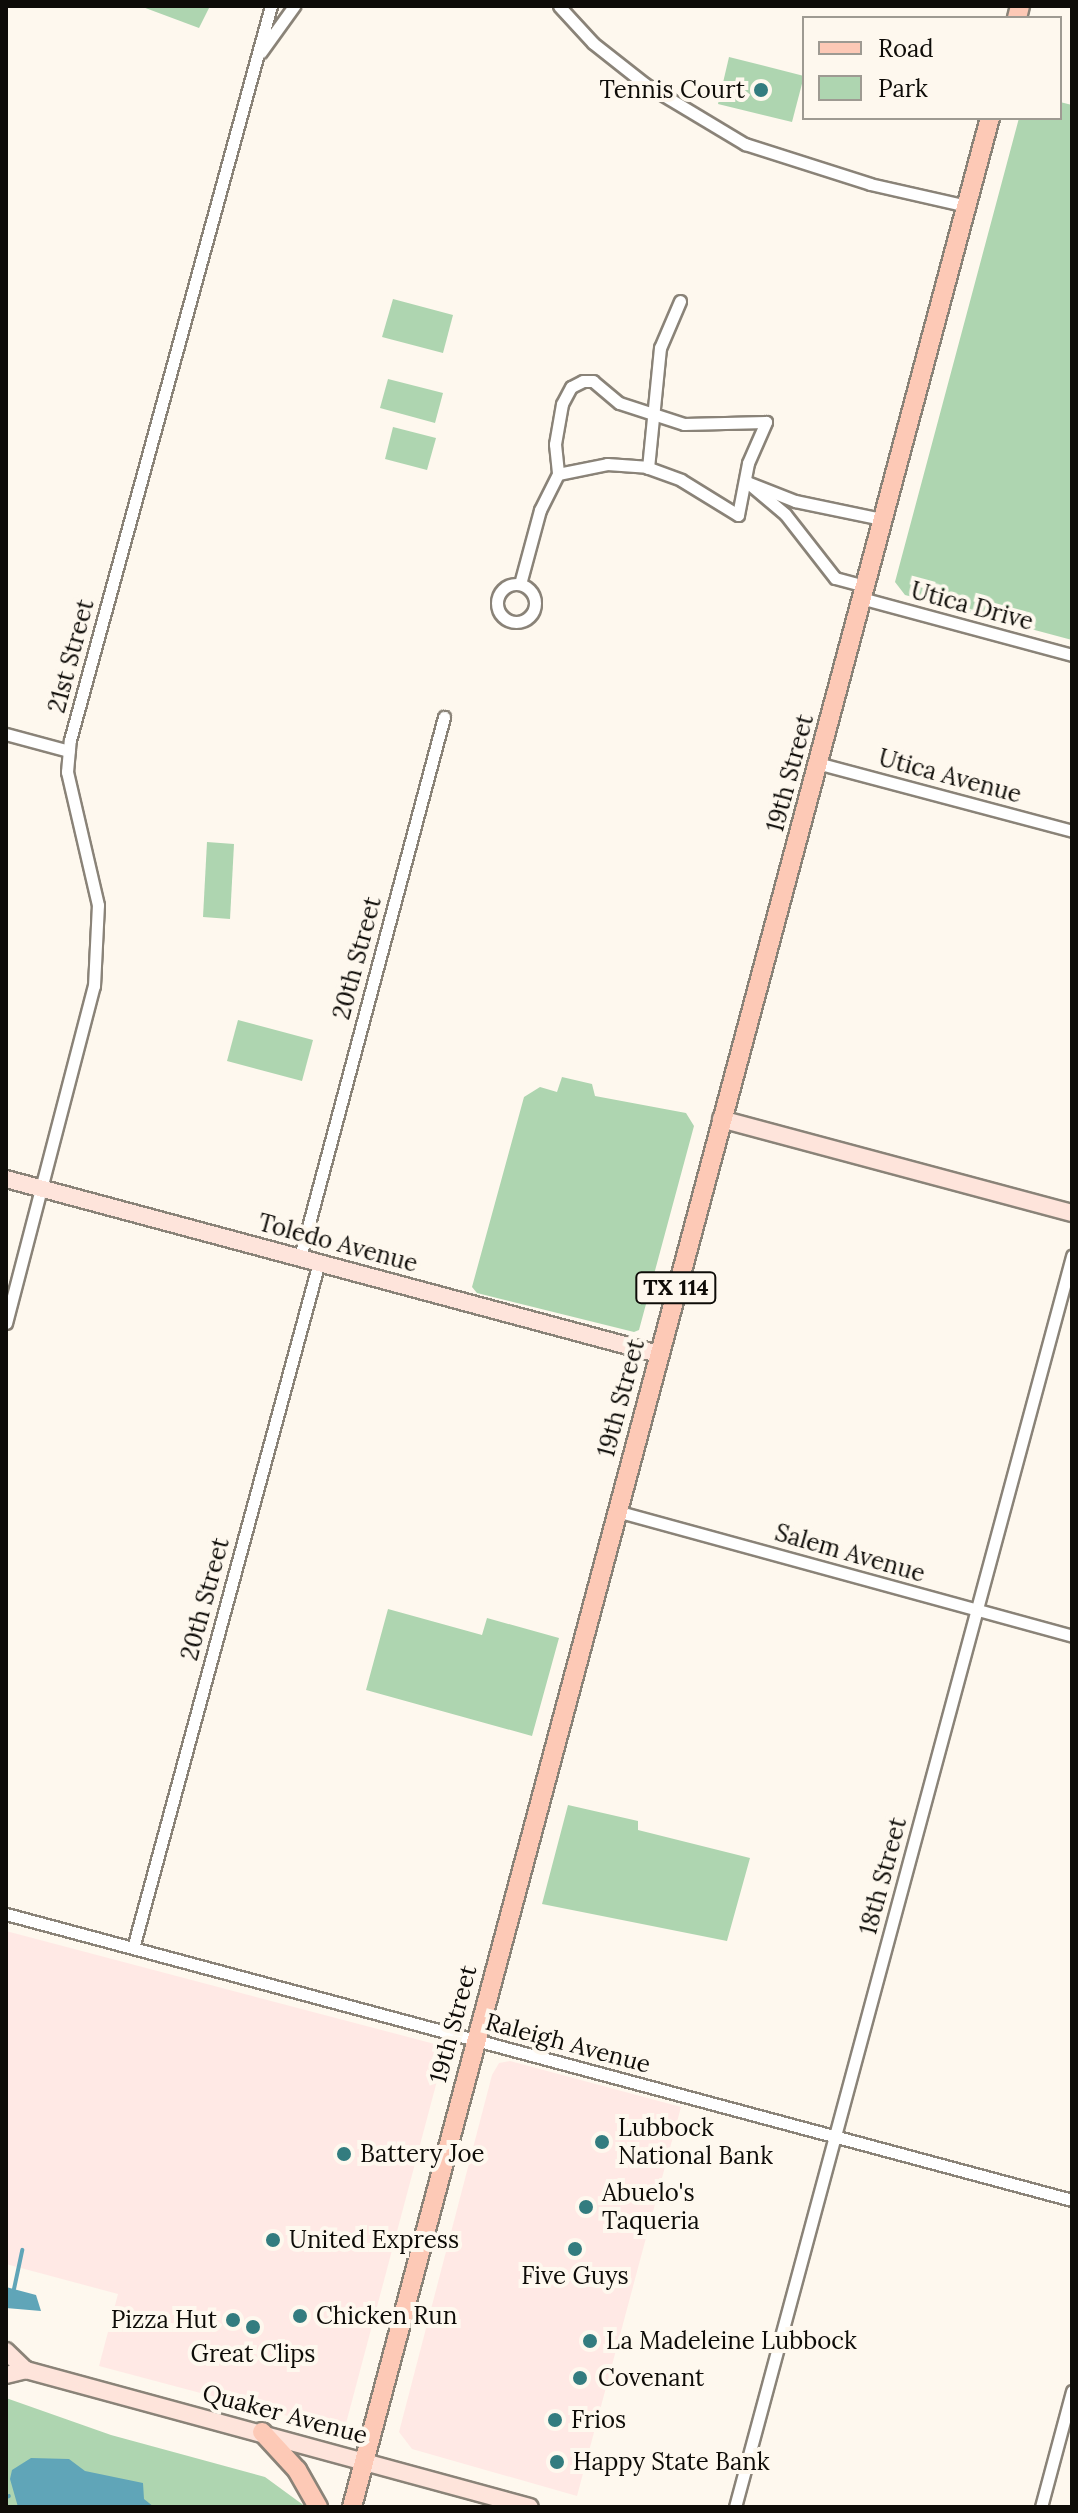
<!DOCTYPE html>
<style>
body{margin:0}
#map{position:relative;width:1078px;height:2513px;overflow:hidden;background:#fef8ee;font-family:Lora,serif}
div>[style]{position:absolute}
.commercial>*{inset:0;background:#ffe9e5}
.green>*{inset:0;background:#aed5b0}
.water>*{inset:0;background:#60a5b8}
.stream>*{height:4px;margin:-2px;padding:0 2px;transform-origin:2px;border-radius:2px;background:#60a5b8}
.roads{filter:drop-shadow(2px 0 #8a8378) drop-shadow(-2px 0 #8a8378) drop-shadow(0 2px #8a8378) drop-shadow(0 -2px #8a8378)}
.street>*{height:11px;margin:-5.5px;padding:0 5.5px;transform-origin:5.5px;border-radius:5.5px;background:#fff}
.street>.ring{margin:-5.5px;padding:0;box-sizing:content-box;background:none;border:11px solid #fff;border-radius:50%}
.secondary>*{height:16px;margin:-8px;padding:0 8px;transform-origin:8px;border-radius:8px;background:#fee4db}
.primary>*{height:18px;margin:-9px;padding:0 9px;transform-origin:9px;border-radius:9px;background:#fdc9b6}
.dots>*{width:22px;height:22px;translate:-50% -50%;box-sizing:border-box;border:4px solid #fef8ee;border-radius:50%}
span{translate:-50% -50%;white-space:nowrap;text-align:center;line-height:1.15;-webkit-text-stroke:8px #fef8ee;paint-order:stroke}
.shield-label span{padding:2px 6px;background:#fef8ee;border:2px solid;border-radius:6px;-webkit-text-stroke-width:0}
.shield-label{font-size:22px;color:#0e0c08;font-weight:700}
.poi-label{font-size:24px;color:#0e0c08}
.right{translate:-100% -50%;text-align:right}
.left{translate:0 -50%;text-align:left}
.street-label{font-size:24px;color:#0e0c08}
.frame{position:absolute;inset:0;border:8px solid #0e0c08;pointer-events:none}
.legend{position:absolute;left:802px;top:16px;width:260px;height:104px;box-sizing:border-box;background:#fef8ee;border:2px solid #9e9a92;margin:0;padding:10px 14px;list-style:none;font-size:24px;color:#0e0c08}
.legend li{display:flex;align-items:center;gap:16px;height:40px}
.legend b{width:40px;border:2px solid #9e9a92}
</style>
<div id="map">
<div class="commercial">
<i style="clip-path:polygon(6px 1931px,446px 2047px,344px 2431px,99px 2366px,118px 2294px,6px 2264px)"></i>
<i style="clip-path:polygon(510px 2061px,681px 2107px,577px 2496px,412px 2449px,399px 2432px,492px 2075px,499px 2063px)"></i>
</div>
<div class="green">
<i style="clip-path:polygon(140px 6px,210px 6px,199px 28px)"></i>
<i style="clip-path:polygon(729px 57px,804px 76px,792px 122px,718px 104px)"></i>
<i style="clip-path:polygon(1060px 102px,1072px 105px,1072px 640px,905px 595px,895px 582px,1019px 118px,1060px 118px)"></i>
<i style="clip-path:polygon(393px 299px,453px 315px,443px 353px,382px 337px)"></i>
<i style="clip-path:polygon(388px 379px,443px 393px,435px 423px,380px 408px)"></i>
<i style="clip-path:polygon(393px 427px,436px 438px,427px 470px,385px 459px)"></i>
<i style="clip-path:polygon(207px 842px,234px 844px,230px 919px,203px 917px)"></i>
<i style="clip-path:polygon(238px 1020px,313px 1040px,302px 1081px,227px 1061px)"></i>
<i style="clip-path:polygon(562px 1077px,592px 1084px,595px 1096px,686px 1113px,694px 1126px,639px 1330px,634px 1332px,477px 1293px,472px 1287px,524px 1097px,540px 1087px,557px 1092px)"></i>
<i style="clip-path:polygon(388px 1609px,482px 1635px,487px 1618px,559px 1638px,532px 1736px,366px 1690px)"></i>
<i style="clip-path:polygon(568px 1805px,638px 1821px,638px 1830px,750px 1858px,727px 1941px,542px 1904px)"></i>
<i style="clip-path:polygon(6px 2398px,111px 2435px,265px 2477px,306px 2507px,6px 2507px)"></i>
</div>
<div class="water">
<i style="clip-path:polygon(6px 2287px,36px 2295px,41px 2311px,6px 2308px)"></i>
<i style="clip-path:polygon(31px 2458px,69px 2459px,85px 2471px,143px 2483px,144px 2499px,154px 2507px,18px 2507px,10px 2479px,12px 2470px)"></i>
</div>
<div class="stream">
<i style="left:14px;top:2289px;width:40px;rotate:-78deg"></i>
<i style="left:6px;top:2497px;width:3px;rotate:-18deg"></i>
</div>
<div class="roads">
<div class="street">
<i style="left:559px;top:6px;width:50px;rotate:47.4deg"></i>
<i style="left:593px;top:43px;width:66px;rotate:38.3deg"></i>
<i style="left:645px;top:84px;width:117px;rotate:31deg"></i>
<i style="left:745px;top:144px;width:131px;rotate:17.7deg"></i>
<i style="left:870px;top:184px;width:99px;rotate:12.8deg"></i>
<i style="left:261px;top:52px;width:57px;rotate:-54.3deg"></i>
<i style="left:648px;top:468px;width:121px;rotate:-84.3deg"></i>
<i style="left:660px;top:348px;width:51px;rotate:-66.9deg"></i>
<i style="left:520px;top:584px;width:77px;rotate:-74.9deg"></i>
<i style="left:540px;top:510px;width:40px;rotate:-63.4deg"></i>
<i style="left:558px;top:474px;width:50px;rotate:-11.5deg"></i>
<i style="left:607px;top:464px;width:39px;rotate:4deg"></i>
<i style="left:646px;top:467px;width:37px;rotate:20deg"></i>
<i style="left:681px;top:480px;width:67px;rotate:31.6deg"></i>
<i style="left:738px;top:515px;width:53px;rotate:-79.1deg"></i>
<i style="left:748px;top:463px;width:45px;rotate:-66.3deg"></i>
<i style="left:766px;top:422px;width:82px;rotate:178.6deg"></i>
<i style="left:684px;top:424px;width:68px;rotate:-162.1deg"></i>
<i style="left:619px;top:403px;width:34px;rotate:-140deg"></i>
<i style="left:593px;top:381px;width:10px;rotate:180deg"></i>
<i style="left:583px;top:381px;width:13px;rotate:153deg"></i>
<i style="left:571px;top:387px;width:19px;rotate:118deg"></i>
<i style="left:562px;top:404px;width:41px;rotate:99.9deg"></i>
<i style="left:555px;top:444px;width:30px;rotate:84deg"></i>
<i class="ring" style="left:497px;top:584px;width:27px;height:27px"></i>
<i style="left:865px;top:586px;width:31px;rotate:-165deg"></i>
<i style="left:835px;top:578px;width:81px;rotate:-128deg"></i>
<i style="left:785px;top:514px;width:50px;rotate:-139.9deg"></i>
<i style="left:747px;top:482px;width:52px;rotate:21.6deg"></i>
<i style="left:795px;top:501px;width:89px;rotate:11.7deg"></i>
<i style="left:861px;top:598px;width:219px;rotate:15.1deg"></i>
<i style="left:6px;top:734px;width:65px;rotate:15.1deg"></i>
<i style="left:817px;top:763px;width:264px;rotate:14.9deg"></i>
<i style="left:300px;top:1257px;width:559px;rotate:-75.07deg"></i>
<i style="left:6px;top:1323px;width:348px;rotate:-75.4deg"></i>
<i style="left:94px;top:986px;width:81px;rotate:-87.2deg"></i>
<i style="left:98px;top:905px;width:137px;rotate:-103.1deg"></i>
<i style="left:67px;top:772px;width:32px;rotate:-85deg"></i>
<i style="left:70px;top:740px;width:761px;rotate:-74.69deg"></i>
<i style="left:616px;top:1511px;width:473px;rotate:15.3deg"></i>
<i style="left:6px;top:1914px;width:1104px;rotate:15.02deg"></i>
<i style="left:133px;top:1948px;width:711px;rotate:-74.83deg"></i>
<i style="left:735px;top:2507px;width:1296px;rotate:-74.92deg"></i>
<i style="left:1041px;top:2507px;width:120px;rotate:-75deg"></i>
</div>
<div class="secondary">
<i style="left:721px;top:1119px;width:363px;rotate:15deg"></i>
<i style="left:6px;top:1179px;width:675px;rotate:15.02deg"></i>
<i style="left:6px;top:2351px;width:28px;rotate:44deg"></i>
<i style="left:26px;top:2370px;width:522px;rotate:15.21deg"></i>
<i style="left:6px;top:2375px;width:21px;rotate:-14deg"></i>
</div>
<div class="primary">
<i style="left:1017px;top:18px;width:12px;rotate:-76deg"></i>
<i style="left:262px;top:2432px;width:52px;rotate:47.4deg"></i>
<i style="left:297px;top:2470px;width:43px;rotate:60.4deg"></i>
<i style="left:352px;top:2507px;width:2473px;rotate:-75.05deg"></i>
</div>
</div>
<div class="dots">
<i style="left:761px;top:90px;background:#337c7f"></i>
<i style="left:602px;top:2142px;background:#337c7f"></i>
<i style="left:344px;top:2154px;background:#337c7f"></i>
<i style="left:586px;top:2207px;background:#337c7f"></i>
<i style="left:273px;top:2240px;background:#337c7f"></i>
<i style="left:575px;top:2249px;background:#337c7f"></i>
<i style="left:300px;top:2316px;background:#337c7f"></i>
<i style="left:233px;top:2320px;background:#337c7f"></i>
<i style="left:253px;top:2327px;background:#337c7f"></i>
<i style="left:590px;top:2341px;background:#337c7f"></i>
<i style="left:580px;top:2378px;background:#337c7f"></i>
<i style="left:555px;top:2420px;background:#337c7f"></i>
<i style="left:557px;top:2462px;background:#337c7f"></i>
</div>
<div class="shield-label">
<span style="left:676px;top:1288px">TX 114</span>
</div>
<div class="poi-label">
<span class="right" style="left:745px;top:90px">Tennis Court</span>
<span class="left" style="left:618px;top:2142px">Lubbock<br>National Bank</span>
<span class="left" style="left:360px;top:2154px">Battery Joe</span>
<span class="left" style="left:602px;top:2207px">Abuelo's<br>Taqueria</span>
<span class="left" style="left:289px;top:2240px">United Express</span>
<span style="left:575px;top:2276px">Five Guys</span>
<span class="left" style="left:316px;top:2316px">Chicken Run</span>
<span class="right" style="left:217px;top:2320px">Pizza Hut</span>
<span class="left" style="left:606px;top:2341px">La Madeleine Lubbock</span>
<span style="left:253px;top:2354px">Great Clips</span>
<span class="left" style="left:598px;top:2378px">Covenant</span>
<span class="left" style="left:571px;top:2420px">Frios</span>
<span class="left" style="left:573px;top:2462px">Happy State Bank</span>
</div>
<div class="street-label">
<span style="left:972px;top:606px;rotate:15deg">Utica Drive</span>
<span style="left:71px;top:656px;rotate:-75deg">21st Street</span>
<span style="left:790px;top:773px;rotate:-75deg">19th Street</span>
<span style="left:950px;top:776px;rotate:15deg">Utica Avenue</span>
<span style="left:357px;top:958px;rotate:-75deg">20th Street</span>
<span style="left:338px;top:1243px;rotate:15deg">Toledo Avenue</span>
<span style="left:621px;top:1398px;rotate:-75deg">19th Street</span>
<span style="left:850px;top:1553px;rotate:16deg">Salem Avenue</span>
<span style="left:205px;top:1599px;rotate:-75deg">20th Street</span>
<span style="left:883px;top:1876px;rotate:-75deg">18th Street</span>
<span style="left:453px;top:2024px;rotate:-75deg">19th Street</span>
<span style="left:568px;top:2043px;rotate:15deg">Raleigh Avenue</span>
<span style="left:285px;top:2414px;rotate:15deg">Quaker Avenue</span>
</div>
<div class="frame"></div>
<ul class="legend">
<li><b style="height:10px;background:#fdc9b6"></b>Road</li>
<li><b style="height:22px;background:#aed5b0"></b>Park</li>
</ul>
</div>
